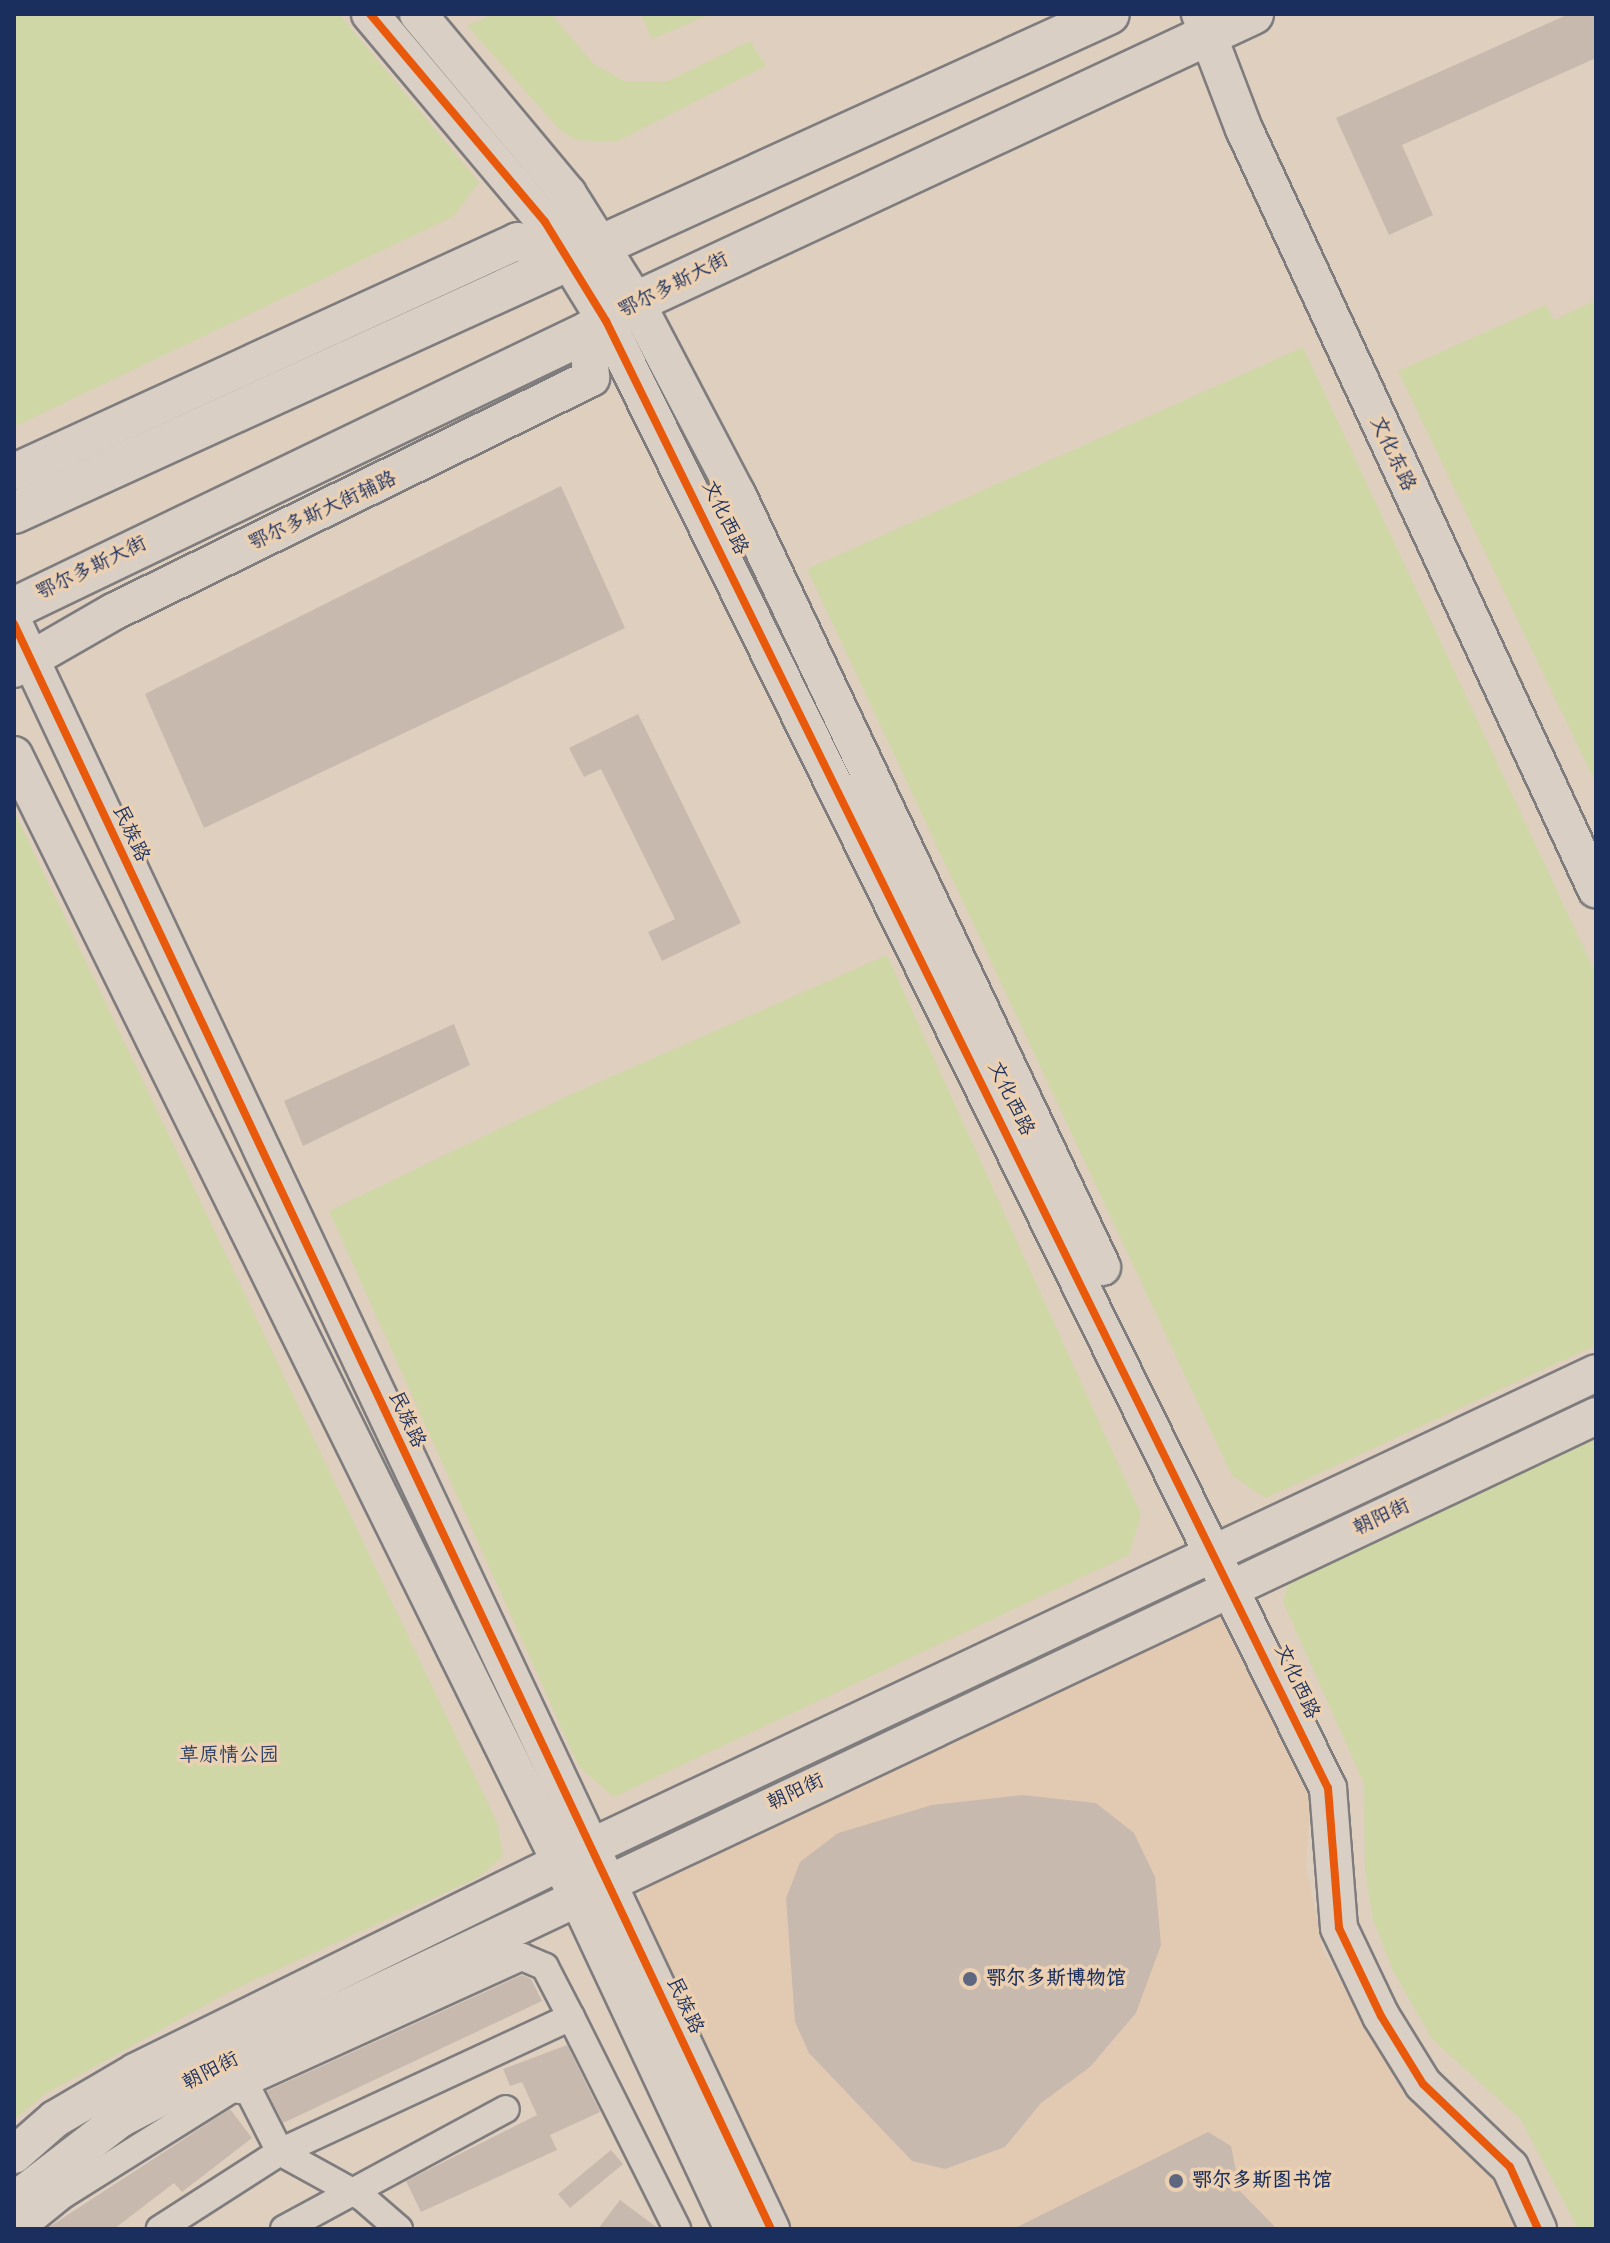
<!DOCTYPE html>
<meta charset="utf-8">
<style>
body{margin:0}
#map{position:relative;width:1610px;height:2243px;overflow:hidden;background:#decfbf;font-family:Kalam,"LXGW WenKai TC",sans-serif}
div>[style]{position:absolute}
.built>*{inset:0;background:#e2cab2}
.green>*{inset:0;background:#d0d7a7}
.building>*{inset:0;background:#c8b9af}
.roads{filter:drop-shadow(2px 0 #7f7c7e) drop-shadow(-2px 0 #7f7c7e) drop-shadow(0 2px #7f7c7e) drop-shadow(0 -2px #7f7c7e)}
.street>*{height:26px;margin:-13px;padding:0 13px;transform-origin:13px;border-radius:13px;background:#d9cfc4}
.secondary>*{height:36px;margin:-18px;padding:0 18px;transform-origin:18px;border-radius:18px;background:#d9cfc4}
.primary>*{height:40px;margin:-20px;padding:0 20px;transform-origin:20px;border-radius:20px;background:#d9cfc4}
.cycleway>*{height:8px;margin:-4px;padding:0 4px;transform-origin:4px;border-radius:4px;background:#e8590c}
.dots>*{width:22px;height:22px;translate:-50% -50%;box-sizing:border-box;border:4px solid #ebd0b2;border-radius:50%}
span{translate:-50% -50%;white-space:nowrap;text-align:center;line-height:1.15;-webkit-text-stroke:7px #ebd0b2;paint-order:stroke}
.street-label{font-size:20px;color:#1b2f5e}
.park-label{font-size:20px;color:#2c4063}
.poi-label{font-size:20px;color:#1b2f5e;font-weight:700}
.left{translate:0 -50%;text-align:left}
.frame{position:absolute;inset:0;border:16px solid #1b2f5e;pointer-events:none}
</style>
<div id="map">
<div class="built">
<i style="clip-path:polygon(1211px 1612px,1227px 1619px,1311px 1791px,1306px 1865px,1323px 1950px,1401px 2090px,1489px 2157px,1522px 2229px,788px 2229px,636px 1911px,646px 1874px)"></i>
</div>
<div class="green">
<i style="clip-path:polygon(14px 14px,339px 14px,479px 182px,454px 216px,14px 427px)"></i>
<i style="clip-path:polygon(493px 14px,551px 14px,594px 64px,626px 82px,668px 81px,750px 41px,766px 66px,616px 142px,576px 140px,560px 130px,467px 26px)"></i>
<i style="clip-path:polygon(641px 14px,711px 14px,652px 39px)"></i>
<i style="clip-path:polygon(1596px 300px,1596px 784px,1398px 371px,1546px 305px,1554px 320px)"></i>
<i style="clip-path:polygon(1303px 347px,1596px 974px,1596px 1345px,1266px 1498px,1232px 1476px,807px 569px)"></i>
<i style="clip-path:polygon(14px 811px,497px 1822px,503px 1856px,479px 1877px,231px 1991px,45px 2094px,14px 2120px)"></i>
<i style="clip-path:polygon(887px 955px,1141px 1514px,1129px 1555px,614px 1797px,579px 1767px,329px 1211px,563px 1098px)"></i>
<i style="clip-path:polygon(1596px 1437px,1596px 2229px,1578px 2229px,1521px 2120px,1432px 2039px,1393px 1971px,1373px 1919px,1365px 1871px,1364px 1784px,1283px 1602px,1289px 1581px)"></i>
</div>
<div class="building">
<i style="clip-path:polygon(1569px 14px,1596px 14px,1596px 58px,1402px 145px,1433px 215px,1389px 235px,1336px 118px)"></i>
<i style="clip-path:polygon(561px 486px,625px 628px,204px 828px,145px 694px)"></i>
<i style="clip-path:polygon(638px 714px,741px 923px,662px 961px,648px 932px,675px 919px,601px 769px,584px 777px,569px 748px)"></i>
<i style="clip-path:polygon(454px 1024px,470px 1065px,303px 1146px,284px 1101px)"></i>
<i style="clip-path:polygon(1022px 1795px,1096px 1803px,1134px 1833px,1155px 1877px,1161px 1945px,1136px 2013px,1090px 2067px,1041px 2103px,1005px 2147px,945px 2169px,912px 2161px,809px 2053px,795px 2022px,786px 1898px,800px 1862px,838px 1833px,932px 1805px)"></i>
<i style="clip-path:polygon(522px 1975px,531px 1979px,542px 2001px,283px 2123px,267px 2091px)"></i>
<i style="clip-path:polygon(567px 2045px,600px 2112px,550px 2135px,557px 2150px,421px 2212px,406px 2181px,537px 2115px,522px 2082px,510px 2086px,503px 2069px)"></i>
<i style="clip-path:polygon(230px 2109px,252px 2138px,182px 2192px,174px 2183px,114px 2229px,46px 2229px)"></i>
<i style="clip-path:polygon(1208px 2132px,1231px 2146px,1240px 2191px,1277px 2229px,1013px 2229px)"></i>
<i style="clip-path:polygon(611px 2150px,623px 2164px,570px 2208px,558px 2194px)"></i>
<i style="clip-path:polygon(620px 2200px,659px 2229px,598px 2229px)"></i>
</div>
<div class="roads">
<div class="street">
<i style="left:571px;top:2017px;width:237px;rotate:63.4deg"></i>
<i style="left:232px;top:2089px;width:319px;rotate:-24.5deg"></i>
<i style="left:522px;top:1957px;width:25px;rotate:23deg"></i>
<i style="left:545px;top:1967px;width:56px;rotate:62.5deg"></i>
<i style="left:571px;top:2017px;width:321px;rotate:155.1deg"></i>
<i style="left:280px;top:2152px;width:94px;rotate:28.8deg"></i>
<i style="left:362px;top:2197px;width:49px;rotate:40.9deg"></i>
<i style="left:21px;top:2229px;width:54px;rotate:-39deg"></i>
<i style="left:63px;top:2195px;width:199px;rotate:-32.1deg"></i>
<i style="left:232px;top:2089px;width:17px;rotate:7deg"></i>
<i style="left:249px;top:2091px;width:68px;rotate:63.1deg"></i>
<i style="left:280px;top:2152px;width:143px;rotate:147.3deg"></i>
<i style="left:284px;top:2229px;width:252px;rotate:-28.4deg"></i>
</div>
<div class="secondary">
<i style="left:370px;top:14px;width:272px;rotate:49.9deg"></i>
<i style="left:545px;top:222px;width:116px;rotate:58.4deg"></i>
<i style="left:606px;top:321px;width:1635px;rotate:63.8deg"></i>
<i style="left:1328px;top:1788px;width:140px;rotate:85.5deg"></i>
<i style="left:1339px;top:1928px;width:98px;rotate:64.5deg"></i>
<i style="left:1381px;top:2016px;width:80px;rotate:58.3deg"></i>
<i style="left:1423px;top:2084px;width:120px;rotate:43.7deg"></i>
<i style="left:1510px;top:2167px;width:68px;rotate:65.7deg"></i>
<i style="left:418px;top:14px;width:234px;rotate:50.2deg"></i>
<i style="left:568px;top:194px;width:128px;rotate:57.8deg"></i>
<i style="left:636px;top:302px;width:217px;rotate:62.3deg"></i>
<i style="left:737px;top:494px;width:855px;rotate:64.72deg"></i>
<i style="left:1200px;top:14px;width:123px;rotate:69.1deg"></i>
<i style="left:1244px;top:129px;width:838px;rotate:65.15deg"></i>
<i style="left:14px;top:472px;width:554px;rotate:-24.62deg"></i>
<i style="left:518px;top:241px;width:58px;rotate:23.5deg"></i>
<i style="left:14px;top:624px;width:1775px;rotate:64.75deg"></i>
<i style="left:14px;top:669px;width:116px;rotate:-29.9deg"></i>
<i style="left:115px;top:611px;width:530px;rotate:-26.08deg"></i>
<i style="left:591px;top:378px;width:46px;rotate:-93.7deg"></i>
<i style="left:14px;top:755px;width:1275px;rotate:63.74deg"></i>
<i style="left:578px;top:1898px;width:365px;rotate:64.9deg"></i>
<i style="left:14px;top:2155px;width:55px;rotate:-41.3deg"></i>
<i style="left:55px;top:2119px;width:93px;rotate:-30.4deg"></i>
<i style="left:135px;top:2072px;width:506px;rotate:-26.26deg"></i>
<i style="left:589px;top:1848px;width:1113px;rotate:-25.25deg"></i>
<i style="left:14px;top:2201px;width:134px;rotate:-37.7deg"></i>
<i style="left:120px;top:2119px;width:97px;rotate:-27.6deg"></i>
<i style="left:206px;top:2074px;width:1538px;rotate:-25.33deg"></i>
</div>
<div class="primary">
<i style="left:14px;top:513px;width:1203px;rotate:-24.5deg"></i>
<i style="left:14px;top:608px;width:637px;rotate:-25.68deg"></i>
<i style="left:588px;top:332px;width:57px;rotate:-32deg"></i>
<i style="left:636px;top:302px;width:681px;rotate:-25.02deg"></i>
</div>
</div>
<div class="cycleway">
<i style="left:370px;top:14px;width:272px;rotate:49.9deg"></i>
<i style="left:545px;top:222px;width:116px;rotate:58.4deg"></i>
<i style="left:606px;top:321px;width:1635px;rotate:63.8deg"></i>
<i style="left:1328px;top:1788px;width:140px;rotate:85.5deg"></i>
<i style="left:1339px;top:1928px;width:98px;rotate:64.5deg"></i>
<i style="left:1381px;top:2016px;width:80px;rotate:58.3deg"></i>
<i style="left:1423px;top:2084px;width:120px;rotate:43.7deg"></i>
<i style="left:1510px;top:2167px;width:68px;rotate:65.7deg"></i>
<i style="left:14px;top:624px;width:1775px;rotate:64.75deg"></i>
</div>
<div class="dots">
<i style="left:970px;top:1979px;background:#5f6780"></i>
<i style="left:1176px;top:2181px;background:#5f6780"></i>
</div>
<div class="street-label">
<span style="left:674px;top:286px;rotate:-27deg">鄂尔多斯大街</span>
<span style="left:1392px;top:454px;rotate:65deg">文化东路</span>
<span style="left:323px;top:512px;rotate:-25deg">鄂尔多斯大街辅路</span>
<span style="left:724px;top:518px;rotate:64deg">文化西路</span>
<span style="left:92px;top:569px;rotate:-26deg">鄂尔多斯大街</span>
<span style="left:130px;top:834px;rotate:65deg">民族路</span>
<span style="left:1010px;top:1099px;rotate:64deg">文化西路</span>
<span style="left:406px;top:1420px;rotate:65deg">民族路</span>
<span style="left:1382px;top:1518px;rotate:-25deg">朝阳街</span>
<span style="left:1296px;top:1682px;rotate:65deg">文化西路</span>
<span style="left:796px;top:1793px;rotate:-25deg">朝阳街</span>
<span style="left:684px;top:2006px;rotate:65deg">民族路</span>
<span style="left:211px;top:2072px;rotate:-27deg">朝阳街</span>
</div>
<div class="park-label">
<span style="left:229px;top:1756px">草原情公园</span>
</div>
<div class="poi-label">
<span class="left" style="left:986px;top:1979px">鄂尔多斯博物馆</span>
<span class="left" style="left:1192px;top:2181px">鄂尔多斯图书馆</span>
</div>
<div class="frame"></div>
</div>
